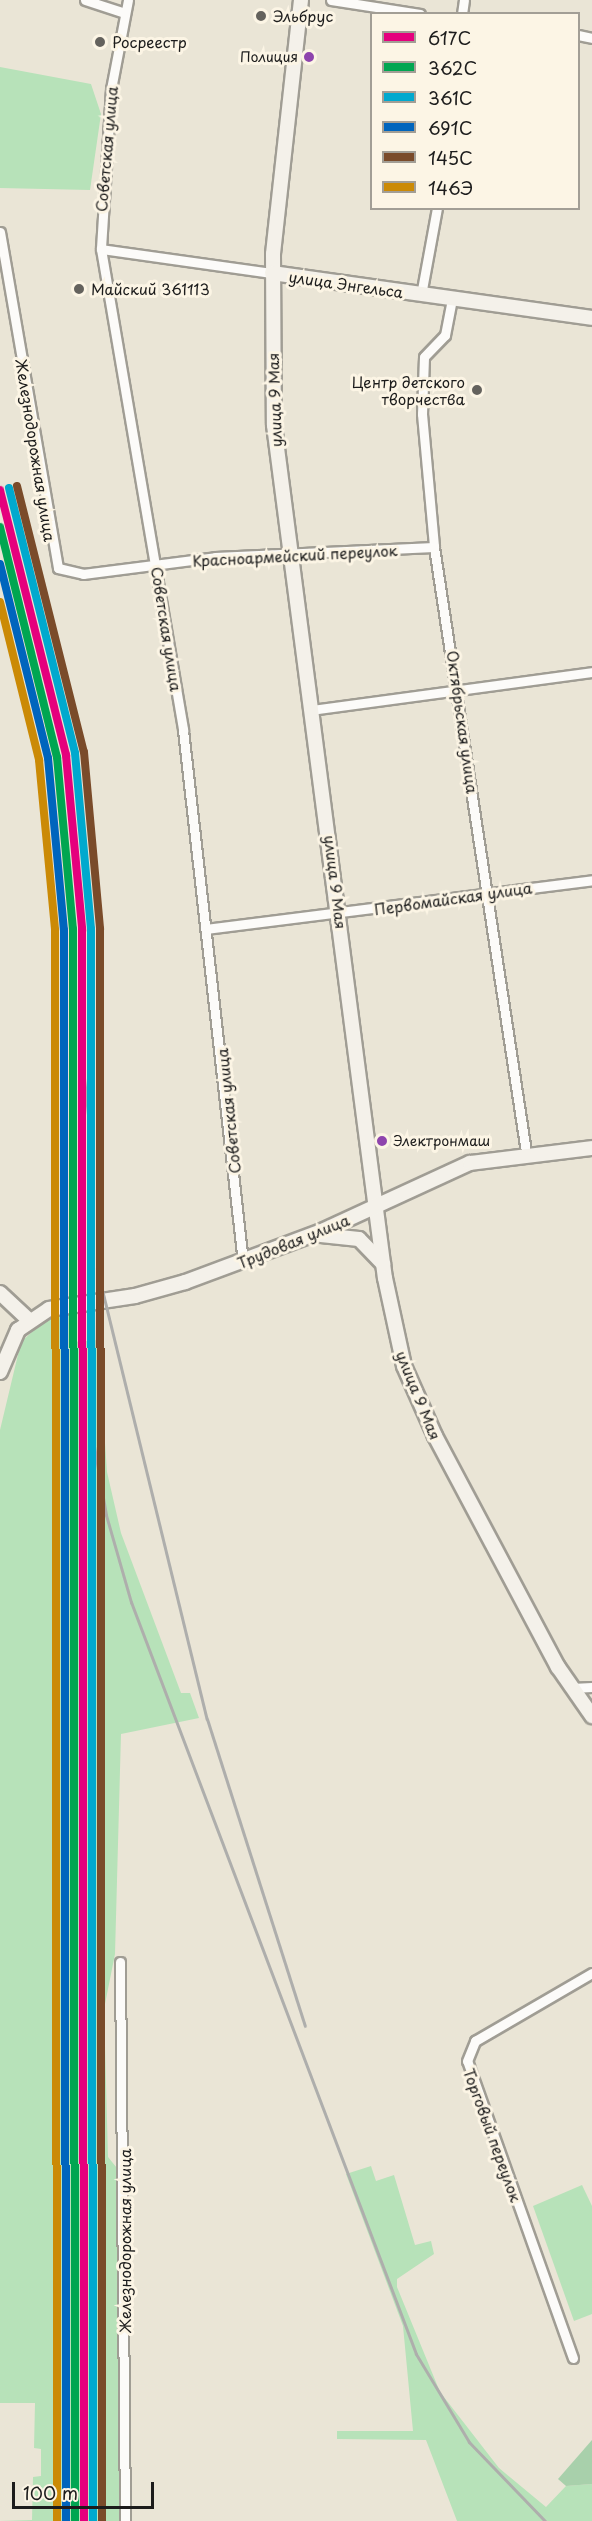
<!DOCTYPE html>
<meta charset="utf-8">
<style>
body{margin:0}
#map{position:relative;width:592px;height:2521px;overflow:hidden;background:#eae5d6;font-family:"Playpen Sans",sans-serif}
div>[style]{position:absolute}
.green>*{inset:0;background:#b7e2b9}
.forest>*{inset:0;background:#a8d0ab}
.roads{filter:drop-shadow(2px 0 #a09d94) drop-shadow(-2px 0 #a09d94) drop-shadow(0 2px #a09d94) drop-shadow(0 -2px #a09d94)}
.street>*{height:9px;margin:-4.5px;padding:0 4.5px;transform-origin:4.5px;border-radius:4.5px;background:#fcfbf9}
.secondary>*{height:14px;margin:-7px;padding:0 7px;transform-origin:7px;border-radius:7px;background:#f4f1ea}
.rail>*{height:3px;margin:-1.5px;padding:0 1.5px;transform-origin:1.5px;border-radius:1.5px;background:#aeaeac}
.rail-1>*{height:8px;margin:-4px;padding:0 4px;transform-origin:4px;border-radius:4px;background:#e5007d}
.rail-2>*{height:8px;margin:-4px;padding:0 4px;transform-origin:4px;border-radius:4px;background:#00a651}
.rail-3>*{height:8px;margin:-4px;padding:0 4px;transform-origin:4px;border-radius:4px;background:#00a9ce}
.rail-4>*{height:8px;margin:-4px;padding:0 4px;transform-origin:4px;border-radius:4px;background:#0065bd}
.rail-5>*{height:8px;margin:-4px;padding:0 4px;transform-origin:4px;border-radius:4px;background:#7a4b2a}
.rail-6>*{height:8px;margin:-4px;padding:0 4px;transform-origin:4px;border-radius:4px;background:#cb8a06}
.dots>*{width:16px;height:16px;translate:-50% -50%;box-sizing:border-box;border:3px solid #fcf5e5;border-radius:50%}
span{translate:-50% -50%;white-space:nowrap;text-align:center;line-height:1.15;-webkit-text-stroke:6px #fcf5e5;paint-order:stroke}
.bus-label{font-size:14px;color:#1c1c1c}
.right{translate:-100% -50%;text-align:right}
.left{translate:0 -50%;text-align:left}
.poi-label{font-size:15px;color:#1c1c1c}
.street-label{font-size:15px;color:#1c1c1c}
.legend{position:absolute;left:370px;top:12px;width:210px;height:198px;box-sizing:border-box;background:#fcf5e5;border:2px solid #a29e95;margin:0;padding:8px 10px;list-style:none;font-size:18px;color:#1c1c1c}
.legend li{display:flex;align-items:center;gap:12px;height:30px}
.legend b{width:30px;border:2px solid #a29e95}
.scale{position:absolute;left:12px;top:2482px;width:142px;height:27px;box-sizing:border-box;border:3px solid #1c1c1c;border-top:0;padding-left:8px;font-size:18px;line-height:21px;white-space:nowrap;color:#1c1c1c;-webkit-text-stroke:4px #fcf5e5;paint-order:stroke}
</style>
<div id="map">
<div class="green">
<i style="clip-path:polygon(0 67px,91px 84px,101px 114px,90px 190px,0 188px)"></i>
<i style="clip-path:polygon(71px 1313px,73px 1342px,98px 1340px,107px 1472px,121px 1533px,181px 1693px,190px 1693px,199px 1718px,121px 1734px,115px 1954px,104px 2009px,108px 2157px,125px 2178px,125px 2521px,0 2521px,32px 2520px,33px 2477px,41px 2476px,41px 2449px,34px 2448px,35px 2403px,0 2403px,0 1430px,21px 1342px,48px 1317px)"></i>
<i style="clip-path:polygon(371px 2166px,376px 2181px,394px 2175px,415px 2245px,431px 2241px,434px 2254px,397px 2279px,397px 2287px,440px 2392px,499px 2468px,546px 2507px,566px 2486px,592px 2484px,592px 2521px,457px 2521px,426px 2440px,337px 2439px,337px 2431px,413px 2431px,403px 2326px,346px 2174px)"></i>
<i style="clip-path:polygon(582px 2185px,592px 2206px,592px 2314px,574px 2321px,533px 2206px)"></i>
</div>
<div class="forest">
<i style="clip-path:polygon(592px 2440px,592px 2484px,566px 2486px,558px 2479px)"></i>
</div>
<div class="roads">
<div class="street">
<i style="left:85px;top:0;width:40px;rotate:18deg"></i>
<i style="left:128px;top:0;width:91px;rotate:100.8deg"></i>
<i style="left:111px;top:89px;width:160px;rotate:93.6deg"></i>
<i style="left:101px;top:249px;width:488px;rotate:80.3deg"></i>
<i style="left:183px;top:730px;width:535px;rotate:83.57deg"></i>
<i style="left:331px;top:0;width:90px;rotate:8.9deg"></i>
<i style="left:462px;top:14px;width:14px;rotate:-82deg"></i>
<i style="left:578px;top:35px;width:14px;rotate:12deg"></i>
<i style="left:0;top:232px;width:341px;rotate:80.2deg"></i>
<i style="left:58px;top:568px;width:26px;rotate:13deg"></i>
<i style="left:83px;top:574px;width:133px;rotate:-7.3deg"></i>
<i style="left:215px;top:557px;width:219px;rotate:-2.6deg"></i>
<i style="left:101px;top:249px;width:173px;rotate:8deg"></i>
<i style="left:421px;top:295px;width:88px;rotate:-79.6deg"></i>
<i style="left:452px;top:299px;width:37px;rotate:101deg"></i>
<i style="left:445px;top:335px;width:30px;rotate:134deg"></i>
<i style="left:424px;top:357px;width:57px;rotate:92deg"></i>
<i style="left:422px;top:414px;width:134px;rotate:84.8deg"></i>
<i style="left:434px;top:547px;width:612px;rotate:81.35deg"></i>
<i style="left:311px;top:710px;width:284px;rotate:-7.7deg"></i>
<i style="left:206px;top:929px;width:389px;rotate:-7.2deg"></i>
<i style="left:572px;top:1688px;width:20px;rotate:-3deg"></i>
<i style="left:120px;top:1962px;width:559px;rotate:89.49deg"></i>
<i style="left:573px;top:2358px;width:315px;rotate:-109.6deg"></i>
<i style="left:467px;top:2061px;width:22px;rotate:-68deg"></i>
<i style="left:475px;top:2041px;width:135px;rotate:-30.2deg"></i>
</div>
<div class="secondary">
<i style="left:301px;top:0;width:256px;rotate:96.3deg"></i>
<i style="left:273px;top:254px;width:171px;rotate:89.7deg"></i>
<i style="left:274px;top:425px;width:860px;rotate:82.59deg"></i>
<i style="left:385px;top:1278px;width:90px;rotate:77.8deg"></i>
<i style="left:404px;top:1366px;width:77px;rotate:66.1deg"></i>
<i style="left:435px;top:1436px;width:262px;rotate:62deg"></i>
<i style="left:558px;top:1667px;width:60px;rotate:55.2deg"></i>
<i style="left:272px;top:273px;width:323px;rotate:8deg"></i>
<i style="left:321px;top:1235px;width:38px;rotate:6deg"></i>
<i style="left:359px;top:1239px;width:35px;rotate:46deg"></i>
<i style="left:0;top:1293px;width:40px;rotate:43deg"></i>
<i style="left:0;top:1372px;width:46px;rotate:-66.8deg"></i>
<i style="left:18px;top:1330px;width:37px;rotate:-34deg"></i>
<i style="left:49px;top:1309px;width:87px;rotate:-8.6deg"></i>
<i style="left:135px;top:1296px;width:52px;rotate:-15.6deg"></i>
<i style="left:185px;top:1282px;width:146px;rotate:-20.4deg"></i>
<i style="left:322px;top:1231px;width:163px;rotate:-24.7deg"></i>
<i style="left:470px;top:1163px;width:123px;rotate:-7deg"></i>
</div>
</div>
<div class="rail">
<i style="left:83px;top:1069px;width:82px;rotate:83.7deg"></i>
<i style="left:92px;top:1151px;width:295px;rotate:89.6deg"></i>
<i style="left:94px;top:1446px;width:70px;rotate:80.1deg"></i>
<i style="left:106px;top:1515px;width:91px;rotate:74deg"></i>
<i style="left:131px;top:1602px;width:804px;rotate:69.24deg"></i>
<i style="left:416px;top:2354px;width:103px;rotate:58.9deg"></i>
<i style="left:469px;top:2442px;width:110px;rotate:46.1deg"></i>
<i style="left:97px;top:1269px;width:463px;rotate:76.3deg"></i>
<i style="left:207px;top:1719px;width:322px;rotate:72.3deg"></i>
</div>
<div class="rail-1">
<i style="left:0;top:490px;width:273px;rotate:76deg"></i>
<i style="left:66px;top:755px;width:175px;rotate:84.7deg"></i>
<i style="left:82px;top:929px;width:1592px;rotate:89.93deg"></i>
</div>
<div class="rail-2">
<i style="left:0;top:527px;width:237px;rotate:76.1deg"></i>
<i style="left:57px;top:757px;width:173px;rotate:84.7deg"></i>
<i style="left:73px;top:929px;width:1592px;rotate:89.93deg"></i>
</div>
<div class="rail-3">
<i style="left:9px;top:488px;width:273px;rotate:76deg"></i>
<i style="left:75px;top:753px;width:177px;rotate:84.8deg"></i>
<i style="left:91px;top:929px;width:1592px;rotate:89.93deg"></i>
</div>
<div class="rail-4">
<i style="left:0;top:564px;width:200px;rotate:76.1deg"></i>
<i style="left:48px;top:758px;width:173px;rotate:84.7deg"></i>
<i style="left:64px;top:930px;width:1591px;rotate:89.93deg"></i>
</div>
<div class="rail-5">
<i style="left:17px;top:486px;width:274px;rotate:75.9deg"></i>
<i style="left:84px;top:752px;width:178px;rotate:84.8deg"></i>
<i style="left:100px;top:929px;width:1592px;rotate:89.93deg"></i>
</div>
<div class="rail-6">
<i style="left:0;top:602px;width:163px;rotate:76.1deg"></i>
<i style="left:39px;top:760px;width:171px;rotate:84.6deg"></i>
<i style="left:55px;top:930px;width:1591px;rotate:89.93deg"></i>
</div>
<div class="dots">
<i style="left:261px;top:16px;background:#64625d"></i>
<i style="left:100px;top:42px;background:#64625d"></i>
<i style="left:309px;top:57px;background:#8e44ad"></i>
<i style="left:79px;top:289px;background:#64625d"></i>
<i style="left:477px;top:390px;background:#64625d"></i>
<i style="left:382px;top:1141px;background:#8e44ad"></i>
</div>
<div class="bus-label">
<span class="right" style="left:298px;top:57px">Полиция</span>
<span class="left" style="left:393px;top:1141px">Электронмаш</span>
</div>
<div class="poi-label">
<span class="left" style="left:273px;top:16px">Эльбрус</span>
<span class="left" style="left:112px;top:42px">Росреестр</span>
<span class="left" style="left:91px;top:289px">Майский 361113</span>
<span class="right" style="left:465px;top:390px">Центр детского<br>творчества</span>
</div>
<div class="street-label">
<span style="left:106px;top:149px;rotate:-85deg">Советская улица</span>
<span style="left:346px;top:284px;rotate:8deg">улица Энгельса</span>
<span style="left:274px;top:400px;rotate:-92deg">улица 9 Мая</span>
<span style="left:36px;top:450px;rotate:81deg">Железнодорожная улица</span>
<span style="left:295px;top:555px;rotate:-3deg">Красноармейский переулок</span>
<span style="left:167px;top:629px;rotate:81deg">Советская улица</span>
<span style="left:463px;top:722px;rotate:82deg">Октябрьская улица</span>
<span style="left:336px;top:882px;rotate:83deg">улица 9 Мая</span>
<span style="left:453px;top:898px;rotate:-8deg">Первомайская улица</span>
<span style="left:228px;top:1111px;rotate:-96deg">Советская улица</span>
<span style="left:293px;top:1241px;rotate:-22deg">Трудовая улица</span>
<span style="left:419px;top:1395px;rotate:68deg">улица 9 Мая</span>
<span style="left:493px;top:2135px;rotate:70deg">Торговый переулок</span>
<span style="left:125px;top:2241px;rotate:-90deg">Железнодорожная улица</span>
</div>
<ul class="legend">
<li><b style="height:8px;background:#e5007d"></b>617C</li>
<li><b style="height:8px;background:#00a651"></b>362С</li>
<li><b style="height:8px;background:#00a9ce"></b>361С</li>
<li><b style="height:8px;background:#0065bd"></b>691С</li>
<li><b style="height:8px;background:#7a4b2a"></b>145С</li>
<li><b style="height:8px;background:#cb8a06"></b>146Э</li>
</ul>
<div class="scale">100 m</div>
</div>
